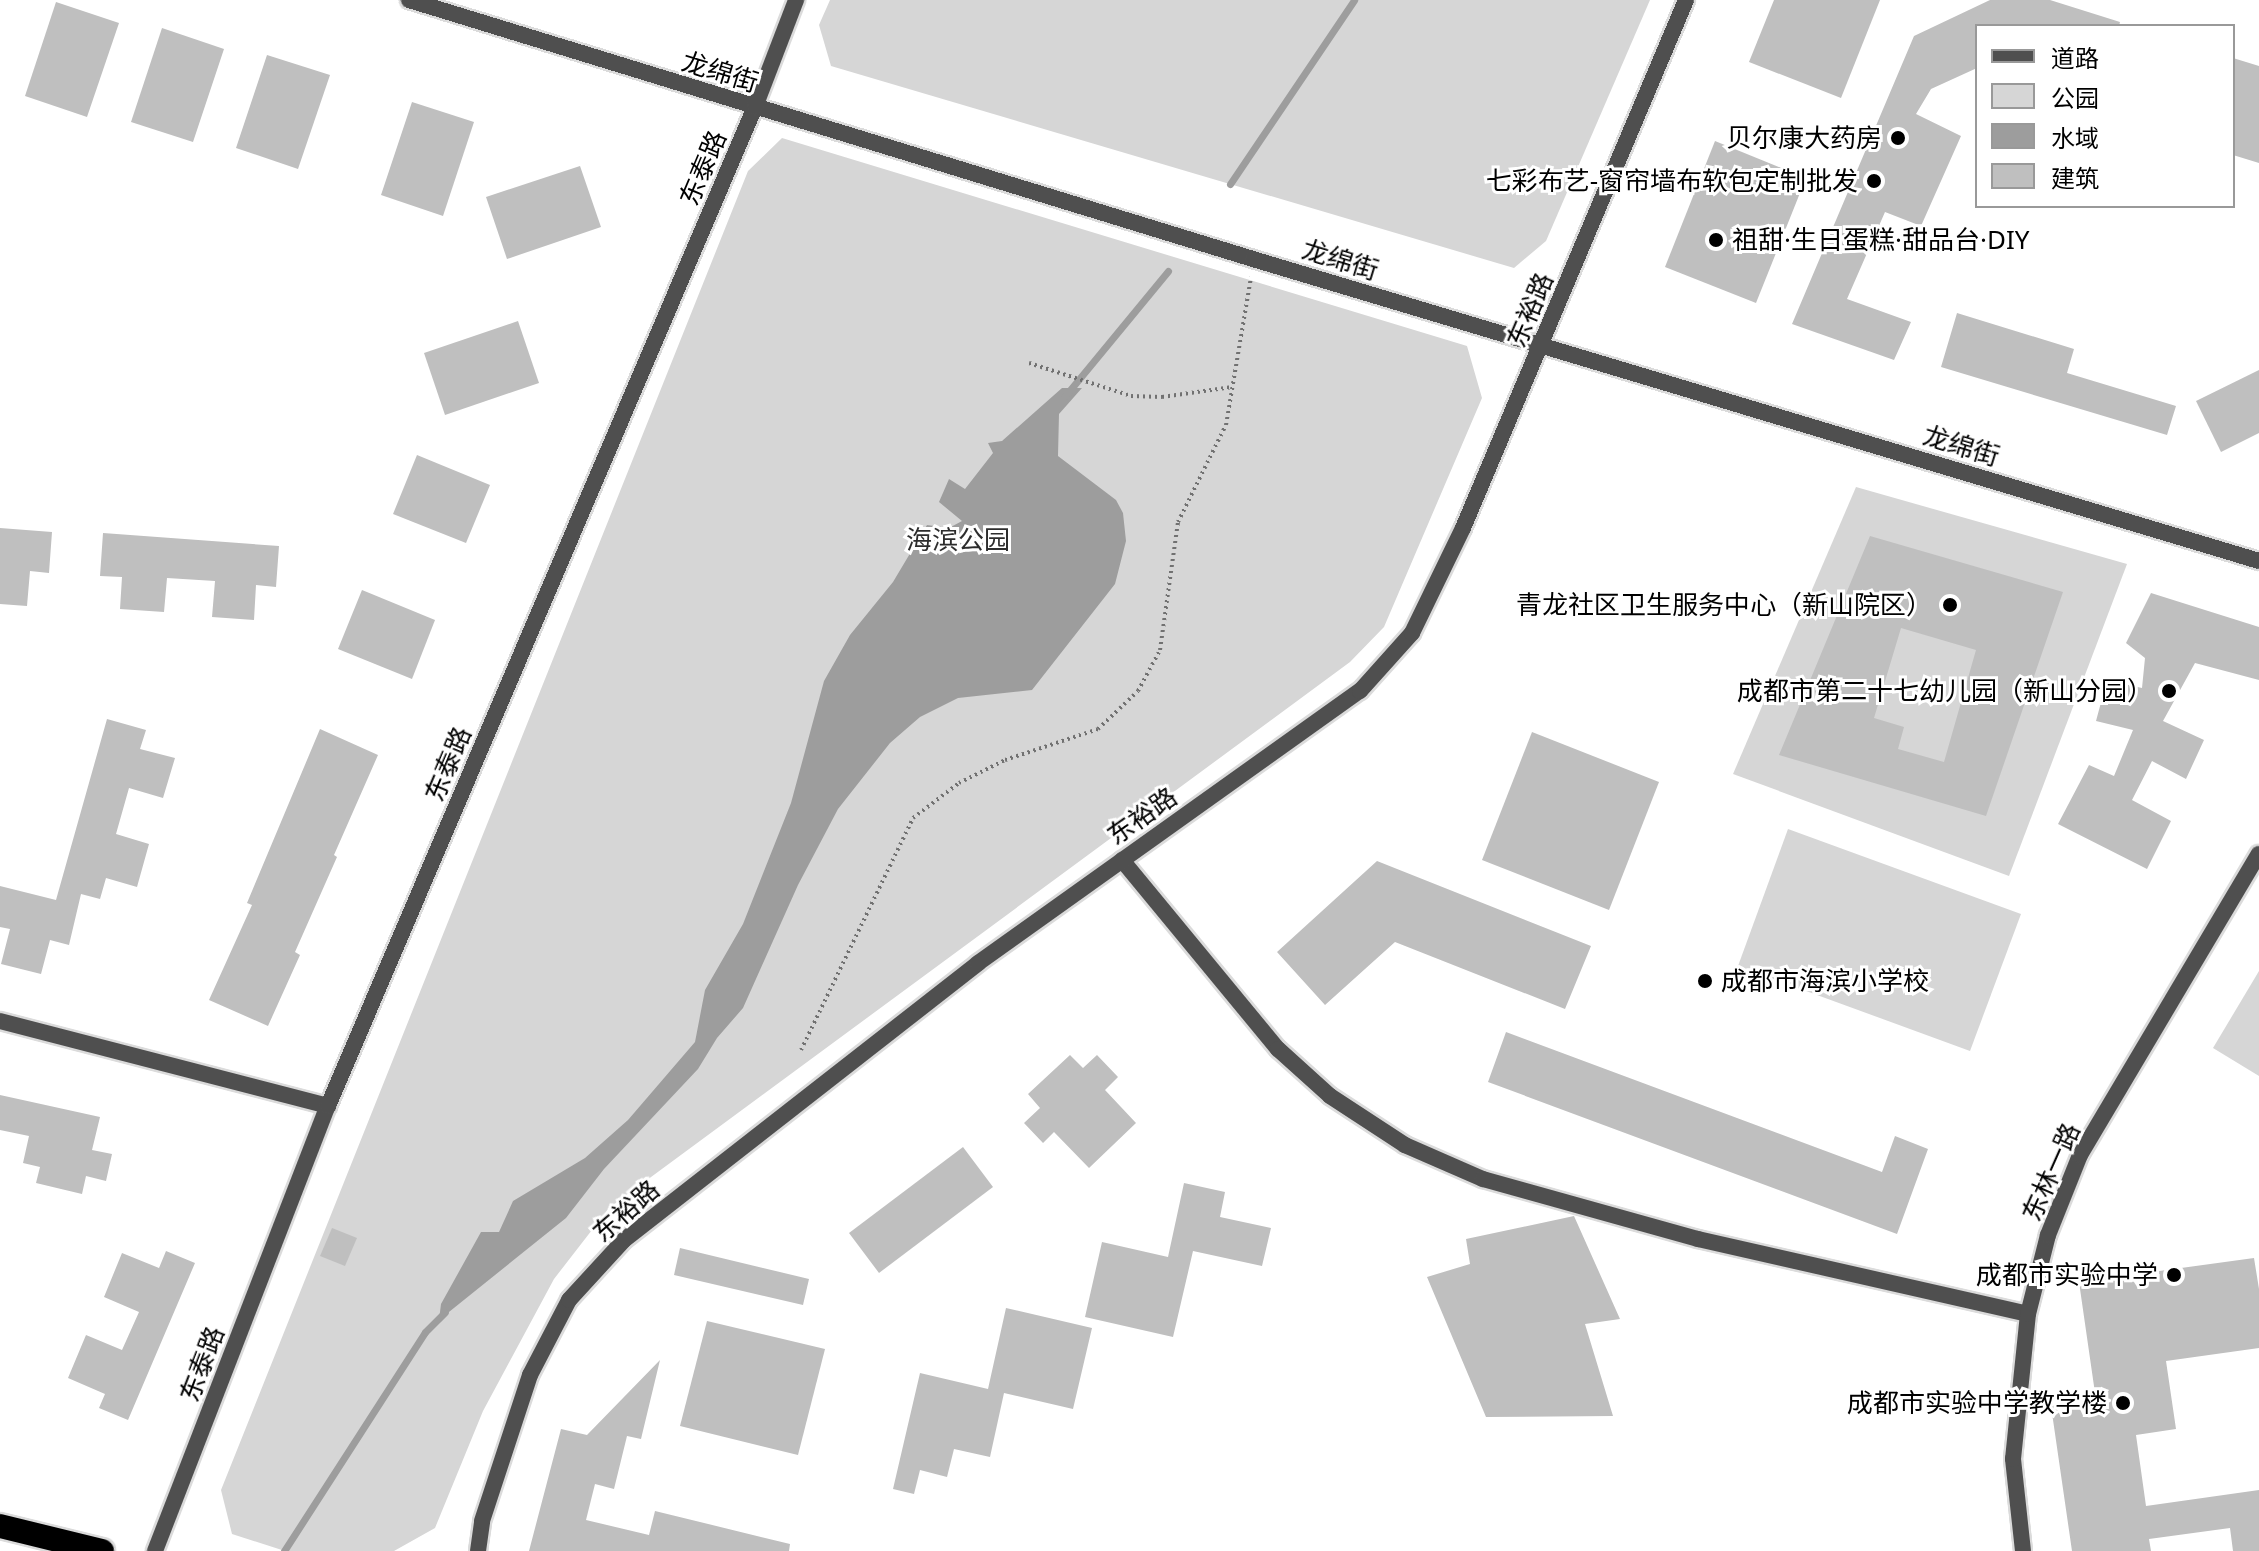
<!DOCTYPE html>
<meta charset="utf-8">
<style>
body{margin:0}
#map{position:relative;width:2259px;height:1551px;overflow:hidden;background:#fff;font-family:"Noto Sans","Noto Sans SC",sans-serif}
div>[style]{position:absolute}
.green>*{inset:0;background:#d6d6d6}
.water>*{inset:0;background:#9d9d9d}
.stream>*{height:7px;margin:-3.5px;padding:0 3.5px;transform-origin:3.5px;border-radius:3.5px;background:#9d9d9d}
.building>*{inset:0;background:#bfbfbf}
.path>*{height:4px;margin-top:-2px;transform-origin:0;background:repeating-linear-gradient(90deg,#717171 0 2px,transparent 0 6px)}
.roads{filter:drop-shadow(2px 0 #dbdbdb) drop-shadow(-2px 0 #dbdbdb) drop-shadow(0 2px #dbdbdb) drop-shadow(0 -2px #dbdbdb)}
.minor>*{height:16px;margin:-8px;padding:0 8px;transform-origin:8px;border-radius:8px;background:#4f4f4f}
.tertiary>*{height:16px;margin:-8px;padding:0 8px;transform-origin:8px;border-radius:8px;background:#4f4f4f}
.motorway>*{height:24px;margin:-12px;padding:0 12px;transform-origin:12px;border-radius:12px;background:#000}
.dots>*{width:22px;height:22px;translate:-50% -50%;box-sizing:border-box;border:4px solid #fff;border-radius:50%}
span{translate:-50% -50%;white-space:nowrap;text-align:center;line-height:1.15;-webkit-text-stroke:6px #fff;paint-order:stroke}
.street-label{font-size:26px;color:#000}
.poi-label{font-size:26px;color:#000}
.right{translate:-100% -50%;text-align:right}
.left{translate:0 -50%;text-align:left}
.park-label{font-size:26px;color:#2d2d2d}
.legend{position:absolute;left:1975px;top:24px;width:260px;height:184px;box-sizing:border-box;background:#fff;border:2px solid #999;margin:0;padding:10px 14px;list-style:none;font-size:24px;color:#000}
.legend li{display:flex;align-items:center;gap:16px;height:40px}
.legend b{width:40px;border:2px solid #999}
</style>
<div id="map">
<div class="green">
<i style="clip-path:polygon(830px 0,1650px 0,1546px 241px,1514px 268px,831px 66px,819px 25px)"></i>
<i style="clip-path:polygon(782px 138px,1467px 346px,1482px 398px,1384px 627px,1350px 662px,609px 1208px,554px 1279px,483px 1411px,435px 1528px,394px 1551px,285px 1551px,232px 1534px,221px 1490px,748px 171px)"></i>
<i style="clip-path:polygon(1856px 487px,2127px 564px,2009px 876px,1733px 774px)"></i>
<i style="clip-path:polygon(1788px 829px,2021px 914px,1970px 1051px,1738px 966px)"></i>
<i style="clip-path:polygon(2259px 971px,2259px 1076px,2213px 1048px)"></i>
</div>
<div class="water">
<i style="clip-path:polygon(1062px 388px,1082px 388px,1059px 414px,1058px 456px,1116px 500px,1123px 513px,1126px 541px,1115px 584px,1032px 690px,958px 698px,920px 717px,890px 743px,838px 809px,798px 885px,743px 1008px,717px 1038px,698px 1069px,604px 1169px,566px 1218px,439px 1320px,441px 1304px,481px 1232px,499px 1232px,513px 1201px,585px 1158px,628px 1120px,695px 1042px,705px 990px,743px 924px,791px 803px,824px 681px,850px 635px,893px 582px,927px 525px,949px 528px,962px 521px,939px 502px,949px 479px,965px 489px,993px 453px,988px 443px,1002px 441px)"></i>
</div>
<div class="stream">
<i style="left:1230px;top:184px;width:222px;rotate:-56deg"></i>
<i style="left:1065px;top:396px;width:162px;rotate:-50.5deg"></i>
<i style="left:284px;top:1551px;width:260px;rotate:-57.2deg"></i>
<i style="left:425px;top:1332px;width:28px;rotate:-45deg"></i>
</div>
<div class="building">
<i style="clip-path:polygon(1774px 0,1880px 0,1841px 98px,1749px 62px)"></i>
<i style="clip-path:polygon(1990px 0,2050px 0,2120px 22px,2119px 26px,1977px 26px,1977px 68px,1931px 89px,1916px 114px,1961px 136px,1921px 226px,1885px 212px,1847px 299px,1911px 322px,1894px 360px,1792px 324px,1914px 36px)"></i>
<i style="clip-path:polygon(56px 2px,119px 23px,87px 117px,25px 96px)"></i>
<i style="clip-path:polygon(162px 28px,224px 49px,193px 142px,131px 122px)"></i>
<i style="clip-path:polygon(267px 55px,330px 75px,298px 169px,236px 148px)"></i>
<i style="clip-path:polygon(2233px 58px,2259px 66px,2259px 163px,2233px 155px)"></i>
<i style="clip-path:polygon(412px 102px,474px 122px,443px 216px,381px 195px)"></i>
<i style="clip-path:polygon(1715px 141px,1806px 178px,1756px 303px,1665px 267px)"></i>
<i style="clip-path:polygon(580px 166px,601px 227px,507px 259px,486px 197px)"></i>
<i style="clip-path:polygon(1957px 313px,2074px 349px,2067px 373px,2176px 406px,2167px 435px,1941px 367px)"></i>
<i style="clip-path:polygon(518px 321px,539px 383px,445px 415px,424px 353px)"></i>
<i style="clip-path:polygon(2259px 370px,2259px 433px,2221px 452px,2196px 401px)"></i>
<i style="clip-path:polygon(417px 455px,490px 485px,466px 543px,393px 514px)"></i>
<i style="clip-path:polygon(0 528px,52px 532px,49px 573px,30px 571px,27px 606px,0 604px)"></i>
<i style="clip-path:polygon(103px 533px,279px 546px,276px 587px,256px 585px,254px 620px,212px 617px,215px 581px,167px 578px,164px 612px,120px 609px,122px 577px,100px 576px)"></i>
<i style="clip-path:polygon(evenodd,1870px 536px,2063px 592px,1986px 816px,1779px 755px,1870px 536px,1901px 628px,1976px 650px,1944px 762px,1898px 749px,1904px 727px,1874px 718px,1901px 628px)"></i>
<i style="clip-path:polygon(362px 590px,435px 620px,412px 679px,338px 649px)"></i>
<i style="clip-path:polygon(2151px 593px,2259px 627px,2259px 680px,2195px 663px,2163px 721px,2204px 740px,2186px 779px,2152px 761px,2132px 800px,2171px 821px,2147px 869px,2058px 824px,2089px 765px,2114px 776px,2133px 730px,2096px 721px,2107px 680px,2142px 688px,2145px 658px,2126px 643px)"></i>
<i style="clip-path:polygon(107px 719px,146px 730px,140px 749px,175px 758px,163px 798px,129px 788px,116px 834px,149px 844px,137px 887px,106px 878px,100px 899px,81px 894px,69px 945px,50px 940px,41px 974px,1px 964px,10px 929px,0 927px,0 886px,56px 900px)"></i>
<i style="clip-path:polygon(320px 729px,378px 755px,334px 855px,337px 857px,295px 952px,300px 955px,268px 1026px,209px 1000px,252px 905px,247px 903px)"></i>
<i style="clip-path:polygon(1532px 732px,1659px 782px,1609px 910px,1482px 860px)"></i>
<i style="clip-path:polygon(1377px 861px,1591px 946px,1565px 1009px,1395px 942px,1325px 1005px,1277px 952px)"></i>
<i style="clip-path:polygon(1506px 1032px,1882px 1172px,1895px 1136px,1928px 1149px,1897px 1234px,1488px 1082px)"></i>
<i style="clip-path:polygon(1070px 1055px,1083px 1068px,1097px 1055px,1118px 1077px,1105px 1090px,1136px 1123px,1089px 1168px,1054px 1132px,1043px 1143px,1024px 1123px,1040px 1108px,1028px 1094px)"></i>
<i style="clip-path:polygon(0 1095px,100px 1117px,92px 1150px,112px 1154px,106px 1181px,86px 1176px,82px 1194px,36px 1183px,40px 1167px,23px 1163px,29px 1136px,0 1130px)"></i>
<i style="clip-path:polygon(963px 1147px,993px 1187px,879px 1273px,849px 1233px)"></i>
<i style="clip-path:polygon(1184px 1183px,1225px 1192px,1220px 1217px,1271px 1228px,1262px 1266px,1193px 1251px,1173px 1337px,1085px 1317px,1102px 1242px,1168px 1257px)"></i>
<i style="clip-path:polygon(1574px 1216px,1620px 1319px,1585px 1324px,1613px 1416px,1486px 1417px,1427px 1277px,1470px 1264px,1466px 1239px)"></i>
<i style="clip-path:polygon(332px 1228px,357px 1238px,345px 1266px,320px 1256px)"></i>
<i style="clip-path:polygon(680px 1248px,809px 1279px,803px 1305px,674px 1275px)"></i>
<i style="clip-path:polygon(166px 1251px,195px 1263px,128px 1420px,99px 1408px,105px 1394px,68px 1378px,86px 1335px,122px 1350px,139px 1312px,104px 1297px,122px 1253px,159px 1268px)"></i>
<i style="clip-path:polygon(2254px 1258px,2259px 1289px,2259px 1348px,2166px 1361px,2176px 1429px,2136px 1435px,2146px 1506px,2259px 1490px,2259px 1551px,2233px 1551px,2230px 1528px,2149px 1539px,2151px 1551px,2072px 1551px,2051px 1406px,2096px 1400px,2079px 1282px)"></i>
<i style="clip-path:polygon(1006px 1308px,1092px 1328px,1073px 1409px,1004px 1393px,990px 1457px,954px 1449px,947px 1477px,920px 1470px,914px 1494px,893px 1489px,920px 1373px,988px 1389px)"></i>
<i style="clip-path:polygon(707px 1321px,825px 1349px,798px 1455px,680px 1426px)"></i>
<i style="clip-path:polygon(660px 1360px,641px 1439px,627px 1436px,614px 1489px,595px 1484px,586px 1520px,649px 1535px,655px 1511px,790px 1544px,789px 1551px,529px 1551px,561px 1429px,587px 1435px)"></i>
</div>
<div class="path">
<i style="left:1029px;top:363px;width:107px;rotate:17.9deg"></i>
<i style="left:1131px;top:396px;width:31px;rotate:2deg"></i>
<i style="left:1162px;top:397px;width:71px;rotate:-8.1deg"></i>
<i style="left:801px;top:1050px;width:258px;rotate:-64.2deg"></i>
<i style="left:913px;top:818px;width:58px;rotate:-37.3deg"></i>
<i style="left:959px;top:783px;width:51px;rotate:-26.6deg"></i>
<i style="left:1005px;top:760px;width:98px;rotate:-18.4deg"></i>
<i style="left:1098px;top:729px;width:55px;rotate:-43.5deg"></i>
<i style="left:1138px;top:691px;width:47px;rotate:-61.8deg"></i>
<i style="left:1160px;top:650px;width:129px;rotate:-82deg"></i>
<i style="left:1178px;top:522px;width:108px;rotate:-63.7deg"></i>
<i style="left:1226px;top:425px;width:150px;rotate:-80.4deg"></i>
</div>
<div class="roads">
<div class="minor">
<i style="left:1122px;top:860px;width:245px;rotate:50.5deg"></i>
<i style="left:1278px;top:1049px;width:70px;rotate:42.1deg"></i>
<i style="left:1330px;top:1096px;width:90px;rotate:33.2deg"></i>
<i style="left:1405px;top:1145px;width:85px;rotate:23.6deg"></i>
<i style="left:1483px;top:1179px;width:223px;rotate:15.6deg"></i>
<i style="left:1698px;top:1239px;width:338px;rotate:12.8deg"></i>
<i style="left:478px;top:1551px;width:30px;rotate:-82deg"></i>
<i style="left:482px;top:1521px;width:154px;rotate:-71.8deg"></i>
<i style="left:530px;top:1375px;width:85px;rotate:-62.5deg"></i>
<i style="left:569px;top:1300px;width:81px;rotate:-47.5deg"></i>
<i style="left:624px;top:1240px;width:449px;rotate:-38deg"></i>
<i style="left:978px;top:963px;width:469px;rotate:-35.5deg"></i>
<i style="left:1360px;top:691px;width:78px;rotate:-48.1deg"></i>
<i style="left:1412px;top:633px;width:117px;rotate:-64.1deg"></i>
<i style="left:1463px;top:528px;width:573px;rotate:-67.1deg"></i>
</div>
<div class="tertiary">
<i style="left:409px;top:0;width:883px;rotate:17.06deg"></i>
<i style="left:1253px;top:259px;width:1050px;rotate:16.71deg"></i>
<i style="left:0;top:1021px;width:339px;rotate:14.5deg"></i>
<i style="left:155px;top:1551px;width:477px;rotate:-68.8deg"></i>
<i style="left:328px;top:1106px;width:1086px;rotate:-66.86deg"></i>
<i style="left:755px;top:107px;width:115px;rotate:-69deg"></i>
<i style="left:2023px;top:1551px;width:93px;rotate:-96.2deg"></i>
<i style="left:2013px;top:1459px;width:146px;rotate:-84.1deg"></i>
<i style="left:2028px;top:1314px;width:81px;rotate:-75.8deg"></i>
<i style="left:2048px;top:1235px;width:86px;rotate:-68.2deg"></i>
<i style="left:2080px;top:1155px;width:350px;rotate:-59.3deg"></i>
</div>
<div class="motorway">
<i style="left:0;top:1526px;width:105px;rotate:13.8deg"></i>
</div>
</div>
<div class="dots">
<i style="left:1898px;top:138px;background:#000"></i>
<i style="left:1874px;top:181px;background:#000"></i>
<i style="left:1716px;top:240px;background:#000"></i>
<i style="left:1950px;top:605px;background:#000"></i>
<i style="left:2169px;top:691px;background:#000"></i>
<i style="left:1705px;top:981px;background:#000"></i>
<i style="left:2174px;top:1275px;background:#000"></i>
<i style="left:2123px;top:1403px;background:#000"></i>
</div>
<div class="street-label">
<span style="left:720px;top:72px;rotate:17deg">龙绵街</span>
<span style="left:703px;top:168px;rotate:-67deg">东泰路</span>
<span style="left:1340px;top:260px;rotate:17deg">龙绵街</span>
<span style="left:1530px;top:310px;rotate:-67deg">东裕路</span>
<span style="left:1961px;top:446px;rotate:17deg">龙绵街</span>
<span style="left:448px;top:764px;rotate:-67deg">东泰路</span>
<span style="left:1142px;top:816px;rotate:-35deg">东裕路</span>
<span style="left:2051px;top:1172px;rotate:-66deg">东林一路</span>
<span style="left:626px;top:1211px;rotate:-41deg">东裕路</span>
<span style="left:202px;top:1364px;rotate:-69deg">东泰路</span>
</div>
<div class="poi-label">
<span class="right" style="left:1882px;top:138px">贝尔康大药房</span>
<span class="right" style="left:1858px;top:181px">七彩布艺-窗帘墙布软包定制批发</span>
<span class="left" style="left:1732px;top:240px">祖甜·生日蛋糕·甜品台·DIY</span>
<span class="right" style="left:1932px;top:605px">青龙社区卫生服务中心（新山院区）</span>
<span class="right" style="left:2153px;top:691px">成都市第二十七幼儿园（新山分园）</span>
<span class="left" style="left:1721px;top:981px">成都市海滨小学校</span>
<span class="right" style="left:2158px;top:1275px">成都市实验中学</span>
<span class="right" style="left:2107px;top:1403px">成都市实验中学教学楼</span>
</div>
<div class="park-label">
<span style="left:958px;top:540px">海滨公园</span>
</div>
<ul class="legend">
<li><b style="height:10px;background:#4f4f4f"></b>道路</li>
<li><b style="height:22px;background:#d6d6d6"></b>公园</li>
<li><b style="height:22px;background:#9d9d9d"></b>水域</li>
<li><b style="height:22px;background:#bfbfbf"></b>建筑</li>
</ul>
</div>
